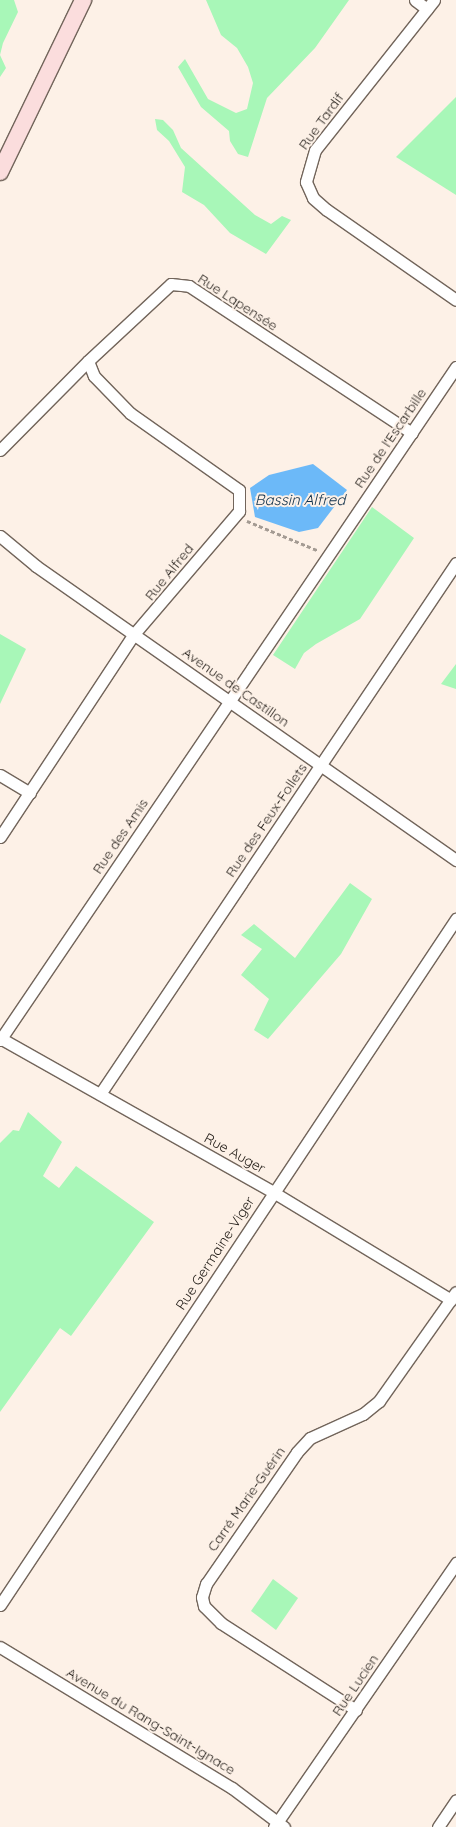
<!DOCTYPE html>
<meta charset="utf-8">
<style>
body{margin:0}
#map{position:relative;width:456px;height:1827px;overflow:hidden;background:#fdf1e7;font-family:Quicksand,sans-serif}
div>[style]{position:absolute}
.green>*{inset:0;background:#a8f7b8}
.water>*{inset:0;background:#6cb9f8}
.path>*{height:2.5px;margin-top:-1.25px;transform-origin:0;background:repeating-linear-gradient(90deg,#a49b93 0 4px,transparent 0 6.5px)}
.roads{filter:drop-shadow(1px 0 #72655b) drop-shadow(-1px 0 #72655b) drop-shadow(0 1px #72655b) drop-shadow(0 -1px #72655b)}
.street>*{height:11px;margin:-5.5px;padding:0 5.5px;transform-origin:5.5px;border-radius:5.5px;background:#fff}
.secondary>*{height:16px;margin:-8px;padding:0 8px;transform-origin:8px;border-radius:8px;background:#fbdddd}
span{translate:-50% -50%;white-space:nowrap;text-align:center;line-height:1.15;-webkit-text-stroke:4px #fdf1e7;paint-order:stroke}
.street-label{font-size:14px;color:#201b16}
.water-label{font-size:15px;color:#12324c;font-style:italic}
</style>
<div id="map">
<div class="green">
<i style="clip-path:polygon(0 0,14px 0,18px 12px,3px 43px,0 55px,6px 68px,0 77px)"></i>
<i style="clip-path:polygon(206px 0,349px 0,315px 48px,267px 98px,248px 157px,238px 154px,230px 141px,229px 131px,201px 107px,178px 67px,185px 59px,208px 99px,236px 113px,247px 109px,253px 83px,248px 67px,237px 48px,221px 35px)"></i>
<i style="clip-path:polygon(456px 97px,456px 195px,396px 157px)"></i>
<i style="clip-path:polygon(155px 119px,163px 120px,173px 130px,181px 148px,255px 215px,271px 224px,282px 216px,291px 220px,266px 254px,230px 233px,204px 205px,182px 192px,185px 167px,169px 141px,157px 130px)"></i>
<i style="clip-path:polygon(372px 507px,414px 538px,360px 619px,316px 644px,304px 653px,295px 669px,273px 655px)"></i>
<i style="clip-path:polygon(0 634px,26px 649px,0 704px)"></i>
<i style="clip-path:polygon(456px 664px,456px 689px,441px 684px)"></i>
<i style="clip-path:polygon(350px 883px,372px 899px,341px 954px,268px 1039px,254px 1030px,269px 999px,241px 975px,262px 949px,241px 935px,254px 924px,295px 958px)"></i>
<i style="clip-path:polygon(28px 1112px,62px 1142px,43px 1176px,59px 1188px,76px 1166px,154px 1222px,71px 1336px,60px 1328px,0 1412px,0 1143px,13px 1130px,19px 1131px)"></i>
<i style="clip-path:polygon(273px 1579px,298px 1598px,276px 1630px,251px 1611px)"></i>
</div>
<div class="water">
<i style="clip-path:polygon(313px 464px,347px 490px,318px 528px,299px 532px,255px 517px,250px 488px,269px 475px)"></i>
</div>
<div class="path">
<i style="left:247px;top:521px;width:76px;rotate:22.5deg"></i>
</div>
<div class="roads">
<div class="street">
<i style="left:415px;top:0;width:15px;rotate:37deg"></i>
<i style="left:434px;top:0;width:191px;rotate:128.4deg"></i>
<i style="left:315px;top:150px;width:33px;rotate:106deg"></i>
<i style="left:306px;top:182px;width:17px;rotate:66deg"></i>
<i style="left:313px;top:198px;width:18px;rotate:41deg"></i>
<i style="left:327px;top:210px;width:157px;rotate:34.9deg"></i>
<i style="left:0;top:450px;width:125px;rotate:-45.3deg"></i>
<i style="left:88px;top:361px;width:113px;rotate:-42.9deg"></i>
<i style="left:171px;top:284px;width:18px;rotate:6deg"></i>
<i style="left:189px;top:286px;width:267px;rotate:33.4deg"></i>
<i style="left:0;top:536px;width:47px;rotate:39.8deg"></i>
<i style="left:36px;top:566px;width:513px;rotate:34.99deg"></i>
<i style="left:0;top:775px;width:35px;rotate:31deg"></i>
<i style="left:0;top:837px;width:243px;rotate:-56.6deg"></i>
<i style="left:134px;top:634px;width:162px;rotate:-49.5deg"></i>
<i style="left:239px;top:511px;width:21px;rotate:-90deg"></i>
<i style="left:239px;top:490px;width:133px;rotate:-144.8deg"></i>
<i style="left:130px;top:413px;width:52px;rotate:-134.2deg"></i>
<i style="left:94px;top:376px;width:16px;rotate:-112deg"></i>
<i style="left:0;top:1038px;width:313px;rotate:29.4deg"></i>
<i style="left:273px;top:1192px;width:208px;rotate:31.2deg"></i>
<i style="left:0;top:1040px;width:813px;rotate:-55.88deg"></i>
<i style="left:100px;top:1094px;width:639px;rotate:-56.16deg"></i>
<i style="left:0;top:1605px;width:824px;rotate:-56.39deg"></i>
<i style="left:0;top:1647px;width:271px;rotate:31.3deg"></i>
<i style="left:232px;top:1788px;width:65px;rotate:36.9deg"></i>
<i style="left:356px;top:1710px;width:161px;rotate:-147.2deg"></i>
<i style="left:221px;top:1623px;width:24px;rotate:-135deg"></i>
<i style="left:204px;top:1606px;width:9px;rotate:-103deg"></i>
<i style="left:202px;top:1597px;width:14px;rotate:-73deg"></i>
<i style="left:206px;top:1584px;width:160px;rotate:-55.4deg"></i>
<i style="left:297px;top:1452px;width:19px;rotate:-47deg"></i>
<i style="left:310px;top:1438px;width:58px;rotate:-24.4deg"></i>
<i style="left:363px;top:1414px;width:21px;rotate:-39deg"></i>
<i style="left:379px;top:1401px;width:133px;rotate:-54.8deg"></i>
<i style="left:274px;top:1827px;width:321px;rotate:-55.4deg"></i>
<i style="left:438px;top:1827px;width:32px;rotate:-56deg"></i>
</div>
<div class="secondary">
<i style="left:0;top:172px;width:191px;rotate:-64.2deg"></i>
</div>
</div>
<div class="street-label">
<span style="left:321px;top:121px;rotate:-54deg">Rue Tardif</span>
<span style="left:238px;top:302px;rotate:33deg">Rue Lapensée</span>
<span style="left:390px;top:438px;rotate:-56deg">Rue de l'Escarbille</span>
<span style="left:169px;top:572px;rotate:-51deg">Rue Alfred</span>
<span style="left:236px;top:687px;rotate:35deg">Avenue de Castillon</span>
<span style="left:266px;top:820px;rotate:-56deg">Rue des Feux-Follets</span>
<span style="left:120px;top:836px;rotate:-56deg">Rue des Amis</span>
<span style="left:235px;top:1153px;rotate:29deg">Rue Auger</span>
<span style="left:215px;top:1253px;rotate:-57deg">Rue Germaine-Viger</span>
<span style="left:246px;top:1499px;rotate:-55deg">Carré Marie-Guérin</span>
<span style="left:355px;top:1685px;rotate:-56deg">Rue Lucien</span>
<span style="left:151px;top:1721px;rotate:31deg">Avenue du Rang-Saint-Ignace</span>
</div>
<div class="water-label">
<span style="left:300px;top:500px">Bassin Alfred</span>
</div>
</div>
